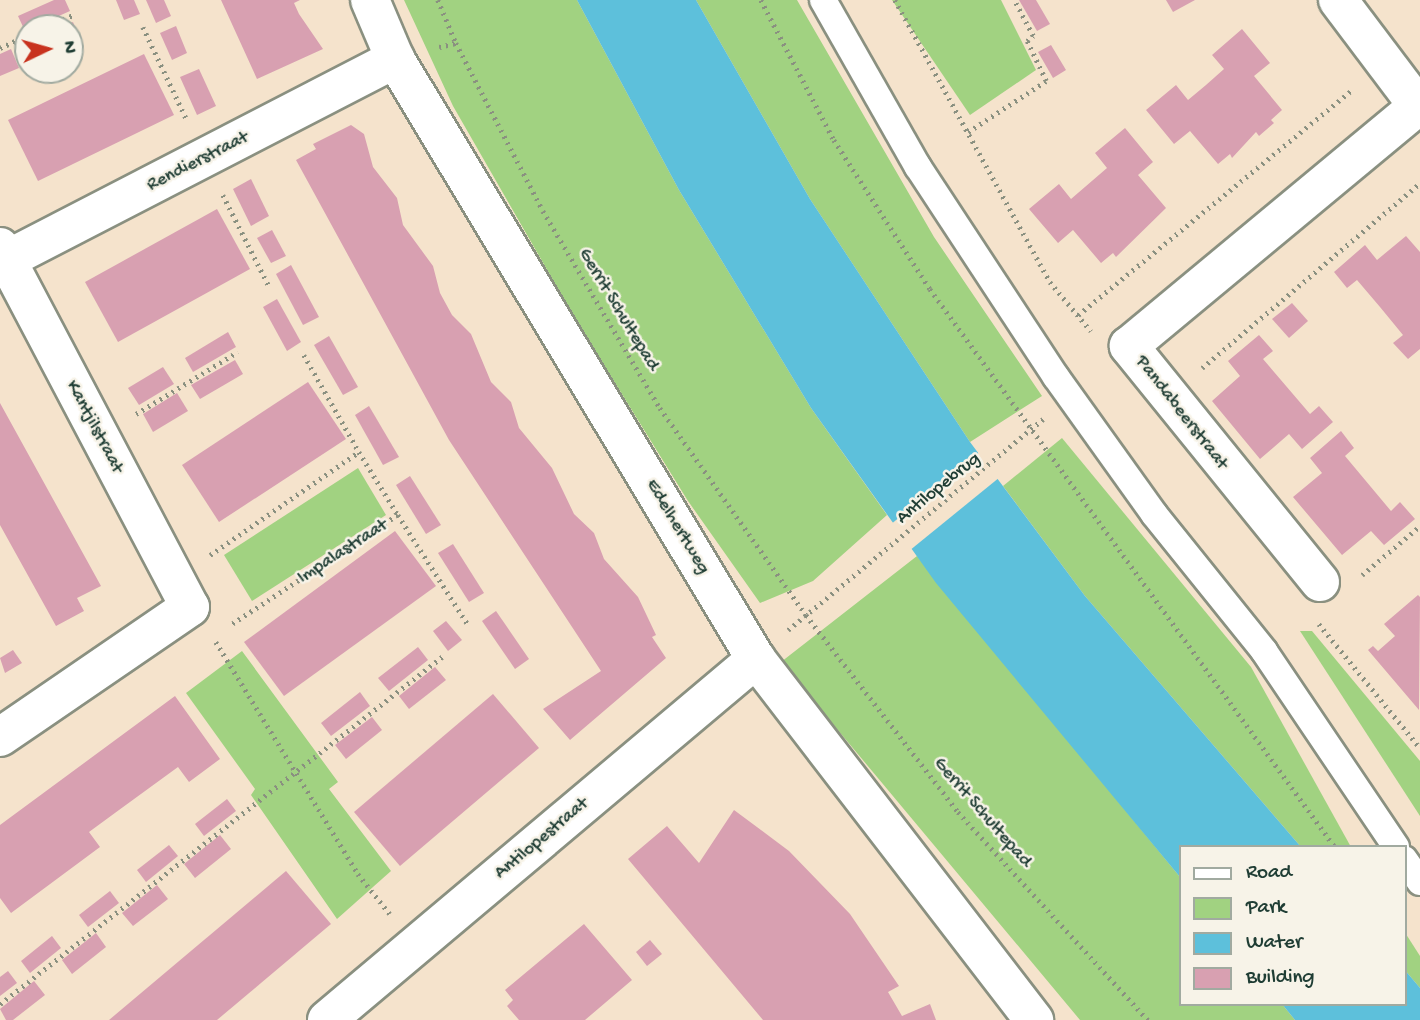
<!DOCTYPE html>
<style>
body{margin:0}
#map{position:relative;width:1420px;height:1020px;overflow:hidden;background:#f5e3cc;font-family:"Gochi Hand",sans-serif}
div>[style]{position:absolute}
.green>*{inset:0;background:#a1d281}
.water>*{inset:0;background:#5dc0db}
.pier>*{inset:0;background:#f5e3cc}
.building>*{inset:0;background:#d8a0b1}
.path>*{height:4.5px;margin-top:-2.25px;transform-origin:0;background:repeating-linear-gradient(90deg,#8a9080 0 2px,transparent 0 7px)}
.roads{filter:drop-shadow(2px 0 #8a9080) drop-shadow(-2px 0 #8a9080) drop-shadow(0 2px #8a9080) drop-shadow(0 -2px #8a9080)}
.lane>*{height:26px;margin:-13px;padding:0 13px;transform-origin:13px;border-radius:13px;background:#fff}
.street>*{height:38px;margin:-19px;padding:0 19px;transform-origin:19px;border-radius:19px;background:#fff}
span{translate:-50% -50%;white-space:nowrap;text-align:center;line-height:1.15;-webkit-text-stroke:5px #f7f3e8;paint-order:stroke}
.street-label{font-size:19px;color:#1f3d34}
.legend{position:absolute;left:1179px;top:845px;width:228px;height:161px;box-sizing:border-box;background:#f7f3e8;border:2px solid #a1aaa0;margin:0;padding:9px 12px;list-style:none;font-size:21px;color:#1f3d34}
.legend li{display:flex;align-items:center;gap:14px;height:35px}
.legend b{width:35px;border:2px solid #a1aaa0}
.north{position:absolute;left:14px;top:14px;width:70px;height:70px;box-sizing:border-box;background:#f7f3e8;border:2px solid #a1aaa0;border-radius:50%;rotate:85deg;font-size:19px;font-weight:700;line-height:28px;text-align:center;color:#1f3d34}
.north::after{content:'';display:block;margin:auto;width:24px;height:32px;background:#c8321e;clip-path:polygon(50% 0,100% 100%,50% 72%,0 100%)}
</style>
<div id="map">
<div class="green">
<i style="clip-path:polygon(404px 0,577px 0,679px 190px,811px 408px,887px 515px,813px 581px,760px 603px,688px 501px,573px 315px,453px 106px)"></i>
<i style="clip-path:polygon(696px 0,797px 0,934px 237px,1042px 396px,970px 442px,810px 199px)"></i>
<i style="clip-path:polygon(892px 0,1001px 0,1036px 70px,970px 115px)"></i>
<i style="clip-path:polygon(1062px 438px,1251px 667px,1351px 847px,1301px 847px,1085px 596px,1003px 486px)"></i>
<i style="clip-path:polygon(358px 468px,386px 515px,252px 601px,224px 555px)"></i>
<i style="clip-path:polygon(917px 556px,1180px 877px,1180px 1004px,1282px 1004px,1295px 1020px,1080px 1020px,781px 662px)"></i>
<i style="clip-path:polygon(1300px 631px,1312px 631px,1420px 761px,1420px 816px)"></i>
<i style="clip-path:polygon(242px 651px,338px 782px,329px 789px,391px 871px,337px 919px,251px 795px,255px 789px,186px 693px)"></i>
<i style="clip-path:polygon(1404px 931px,1420px 956px,1420px 988px,1404px 969px)"></i>
</div>
<div class="water">
<i style="clip-path:polygon(577px 0,696px 0,810px 199px,970px 442px,1085px 596px,1301px 847px,1180px 847px,1180px 877px,936px 583px,811px 408px,679px 190px)"></i>
<i style="clip-path:polygon(1404px 969px,1420px 988px,1420px 1020px,1295px 1020px,1282px 1004px,1404px 1004px)"></i>
</div>
<div class="pier">
<i style="clip-path:polygon(981px 451px,1000px 477px,909px 551px,890px 525px)"></i>
</div>
<div class="building">
<i style="clip-path:polygon(54px 0,65px 0,70px 11px,25px 31px,18px 16px)"></i>
<i style="clip-path:polygon(116px 0,134px 0,140px 14px,124px 20px)"></i>
<i style="clip-path:polygon(146px 0,164px 0,171px 16px,156px 23px)"></i>
<i style="clip-path:polygon(221px 0,300px 0,294px 3px,299px 14px,323px 49px,257px 79px)"></i>
<i style="clip-path:polygon(1019px 0,1036px 0,1050px 24px,1037px 31px)"></i>
<i style="clip-path:polygon(1166px 0,1195px 0,1173px 12px)"></i>
<i style="clip-path:polygon(73px 22px,79px 37px,70px 41px,70px 28px,58px 28px)"></i>
<i style="clip-path:polygon(176px 26px,187px 53px,172px 60px,160px 33px)"></i>
<i style="clip-path:polygon(1242px 29px,1270px 63px,1254px 76px,1282px 110px,1271px 120px,1274px 123px,1259px 136px,1256px 132px,1232px 158px,1230px 154px,1218px 164px,1190px 131px,1174px 144px,1146px 110px,1176px 85px,1188px 100px,1206px 85px,1224px 69px,1212px 55px)"></i>
<i style="clip-path:polygon(1051px 45px,1066px 70px,1053px 78px,1038px 52px)"></i>
<i style="clip-path:polygon(11px 49px,19px 68px,0 76px,0 54px)"></i>
<i style="clip-path:polygon(144px 54px,174px 115px,38px 181px,8px 120px)"></i>
<i style="clip-path:polygon(199px 69px,216px 106px,197px 115px,180px 77px)"></i>
<i style="clip-path:polygon(351px 125px,364px 134px,373px 167px,397px 198px,403px 225px,433px 266px,440px 293px,452px 315px,471px 334px,491px 382px,511px 402px,519px 428px,552px 468px,574px 514px,594px 533px,604px 559px,638px 597px,656px 635px,652px 637px,666px 658px,570px 740px,543px 709px,601px 671px,449px 440px,296px 160px,316px 149px,313px 144px)"></i>
<i style="clip-path:polygon(1125px 128px,1153px 162px,1138px 175px,1166px 208px,1116px 257px,1113px 253px,1101px 263px,1073px 230px,1058px 243px,1029px 209px,1059px 184px,1071px 199px,1107px 168px,1095px 153px)"></i>
<i style="clip-path:polygon(251px 179px,269px 216px,251px 226px,233px 189px)"></i>
<i style="clip-path:polygon(217px 209px,250px 269px,118px 342px,85px 282px)"></i>
<i style="clip-path:polygon(272px 230px,286px 256px,271px 263px,257px 238px)"></i>
<i style="clip-path:polygon(1406px 236px,1420px 252px,1420px 349px,1408px 359px,1393px 343px,1403px 335px,1380px 307px,1357px 280px,1347px 288px,1334px 272px,1365px 245px,1377px 260px)"></i>
<i style="clip-path:polygon(291px 265px,319px 317px,303px 325px,276px 274px)"></i>
<i style="clip-path:polygon(277px 299px,301px 342px,287px 351px,263px 307px)"></i>
<i style="clip-path:polygon(1292px 303px,1308px 321px,1289px 338px,1272px 319px)"></i>
<i style="clip-path:polygon(228px 332px,236px 347px,193px 372px,185px 358px)"></i>
<i style="clip-path:polygon(1259px 335px,1273px 351px,1263px 359px,1310px 414px,1319px 406px,1333px 422px,1302px 449px,1289px 434px,1260px 459px,1212px 401px,1240px 376px,1228px 361px)"></i>
<i style="clip-path:polygon(329px 336px,358px 387px,343px 395px,314px 345px)"></i>
<i style="clip-path:polygon(235px 360px,243px 374px,200px 399px,191px 385px)"></i>
<i style="clip-path:polygon(163px 367px,174px 384px,139px 405px,128px 388px)"></i>
<i style="clip-path:polygon(308px 382px,346px 439px,219px 522px,182px 465px)"></i>
<i style="clip-path:polygon(177px 393px,188px 411px,153px 432px,143px 414px)"></i>
<i style="clip-path:polygon(0 403px,101px 586px,77px 598px,84px 611px,56px 626px,0 525px)"></i>
<i style="clip-path:polygon(369px 406px,399px 457px,383px 465px,355px 415px)"></i>
<i style="clip-path:polygon(1341px 431px,1354px 448px,1345px 456px,1391px 511px,1400px 502px,1415px 519px,1384px 545px,1371px 531px,1342px 555px,1293px 497px,1322px 473px,1310px 458px)"></i>
<i style="clip-path:polygon(410px 476px,441px 525px,426px 534px,396px 485px)"></i>
<i style="clip-path:polygon(395px 531px,436px 586px,284px 696px,244px 642px)"></i>
<i style="clip-path:polygon(453px 544px,484px 593px,469px 602px,438px 553px)"></i>
<i style="clip-path:polygon(1418px 595px,1420px 597px,1419px 710px,1368px 650px,1373px 646px,1378px 651px,1395px 636px,1384px 624px)"></i>
<i style="clip-path:polygon(496px 611px,529px 659px,515px 669px,482px 621px)"></i>
<i style="clip-path:polygon(446px 621px,462px 640px,448px 651px,433px 631px)"></i>
<i style="clip-path:polygon(418px 647px,428px 660px,389px 691px,378px 678px)"></i>
<i style="clip-path:polygon(13px 650px,22px 663px,5px 673px,0 658px)"></i>
<i style="clip-path:polygon(435px 667px,446px 680px,409px 709px,399px 696px)"></i>
<i style="clip-path:polygon(360px 692px,370px 706px,331px 736px,321px 723px)"></i>
<i style="clip-path:polygon(493px 694px,539px 748px,400px 866px,354px 812px)"></i>
<i style="clip-path:polygon(175px 696px,220px 759px,189px 782px,178px 767px,119px 810px,89px 832px,100px 847px,11px 913px,0 898px,0 825px)"></i>
<i style="clip-path:polygon(372px 717px,382px 730px,346px 759px,335px 745px)"></i>
<i style="clip-path:polygon(227px 799px,236px 811px,204px 836px,195px 824px)"></i>
<i style="clip-path:polygon(734px 810px,789px 851px,850px 914px,899px 986px,888px 992px,902px 1016px,930px 1004px,936px 1020px,763px 1020px,628px 859px,667px 826px,699px 863px)"></i>
<i style="clip-path:polygon(220px 835px,231px 849px,195px 878px,184px 864px)"></i>
<i style="clip-path:polygon(169px 845px,178px 856px,146px 882px,137px 870px)"></i>
<i style="clip-path:polygon(286px 871px,331px 924px,261px 983px,217px 1020px,109px 1020px)"></i>
<i style="clip-path:polygon(157px 885px,168px 899px,133px 926px,122px 913px)"></i>
<i style="clip-path:polygon(110px 891px,119px 903px,88px 927px,79px 915px)"></i>
<i style="clip-path:polygon(584px 924px,632px 980px,585px 1020px,519px 1020px,507px 1006px,513px 1000px,505px 990px)"></i>
<i style="clip-path:polygon(96px 933px,106px 947px,72px 974px,62px 960px)"></i>
<i style="clip-path:polygon(52px 936px,61px 948px,30px 973px,21px 961px)"></i>
<i style="clip-path:polygon(650px 940px,662px 954px,647px 966px,636px 952px)"></i>
<i style="clip-path:polygon(8px 971px,17px 983px,0 996px,0 977px)"></i>
<i style="clip-path:polygon(34px 981px,45px 995px,13px 1020px,6px 1020px,0 1009px)"></i>
</div>
<div class="path">
<i style="left:438px;top:0;width:47px;rotate:67.3deg"></i>
<i style="left:456px;top:43px;width:189px;rotate:62.6deg"></i>
<i style="left:543px;top:211px;width:229px;rotate:59.3deg"></i>
<i style="left:660px;top:408px;width:253px;rotate:54.8deg"></i>
<i style="left:806px;top:615px;width:249px;rotate:52.3deg"></i>
<i style="left:958px;top:812px;width:282px;rotate:47.6deg"></i>
<i style="left:761px;top:0;width:158px;rotate:62.5deg"></i>
<i style="left:834px;top:140px;width:177px;rotate:57.2deg"></i>
<i style="left:930px;top:289px;width:689px;rotate:54.03deg"></i>
<i style="left:895px;top:0;width:322px;rotate:61.2deg"></i>
<i style="left:1050px;top:282px;width:64px;rotate:50.1deg"></i>
<i style="left:143px;top:27px;width:101px;rotate:64.7deg"></i>
<i style="left:44px;top:28px;width:34px;rotate:-24deg"></i>
<i style="left:439px;top:47px;width:17px;rotate:-13deg"></i>
<i style="left:0;top:48px;width:31px;rotate:-25deg"></i>
<i style="left:968px;top:132px;width:93px;rotate:-33.2deg"></i>
<i style="left:1046px;top:81px;width:44px;rotate:-115.4deg"></i>
<i style="left:1027px;top:41px;width:8px;rotate:-40deg"></i>
<i style="left:1033px;top:36px;width:41px;rotate:-117.8deg"></i>
<i style="left:223px;top:195px;width:104px;rotate:63.2deg"></i>
<i style="left:1078px;top:315px;width:355px;rotate:-39.4deg"></i>
<i style="left:304px;top:355px;width:112px;rotate:60.4deg"></i>
<i style="left:1202px;top:368px;width:286px;rotate:-40.3deg"></i>
<i style="left:136px;top:414px;width:119px;rotate:-31.5deg"></i>
<i style="left:398px;top:515px;width:132px;rotate:57.4deg"></i>
<i style="left:210px;top:555px;width:181px;rotate:-34.7deg"></i>
<i style="left:359px;top:452px;width:74px;rotate:58.2deg"></i>
<i style="left:398px;top:515px;width:200px;rotate:146.6deg"></i>
<i style="left:1362px;top:575px;width:76px;rotate:-40.2deg"></i>
<i style="left:1319px;top:624px;width:160px;rotate:50.8deg"></i>
<i style="left:788px;top:630px;width:331px;rotate:-39.6deg"></i>
<i style="left:216px;top:642px;width:272px;rotate:58.5deg"></i>
<i style="left:358px;top:874px;width:51px;rotate:51.3deg"></i>
<i style="left:0;top:1004px;width:563px;rotate:-38.15deg"></i>
</div>
<div class="roads">
<div class="lane">
<i style="left:823px;top:0;width:192px;rotate:60.4deg"></i>
<i style="left:918px;top:167px;width:251px;rotate:56.7deg"></i>
<i style="left:1056px;top:377px;width:168px;rotate:54.4deg"></i>
<i style="left:1154px;top:514px;width:176px;rotate:51.2deg"></i>
<i style="left:1264px;top:651px;width:236px;rotate:56deg"></i>
<i style="left:1404px;top:859px;width:28px;rotate:55deg"></i>
</div>
<div class="street">
<i style="left:370px;top:0;width:64px;rotate:67deg"></i>
<i style="left:395px;top:59px;width:700px;rotate:58.97deg"></i>
<i style="left:756px;top:659px;width:456px;rotate:52.4deg"></i>
<i style="left:1338px;top:0;width:136px;rotate:53deg"></i>
<i style="left:0;top:247px;width:407px;rotate:62.2deg"></i>
<i style="left:190px;top:607px;width:230px;rotate:145.6deg"></i>
<i style="left:0;top:263px;width:445px;rotate:-27.3deg"></i>
<i style="left:1320px;top:582px;width:304px;rotate:-129deg"></i>
<i style="left:1129px;top:346px;width:378px;rotate:-39.7deg"></i>
<i style="left:327px;top:1020px;width:561px;rotate:-40.08deg"></i>
</div>
</div>
<div class="street-label">
<span style="left:198px;top:162px;rotate:-27deg">Rendierstraat</span>
<span style="left:618px;top:310px;rotate:59deg">Gerrit Schultepad</span>
<span style="left:1181px;top:413px;rotate:52deg">Pandabeerstraat</span>
<span style="left:94px;top:427px;rotate:62deg">Kantjilstraat</span>
<span style="left:939px;top:489px;rotate:-39deg">Antilopebrug</span>
<span style="left:677px;top:527px;rotate:59deg">Edelhertweg</span>
<span style="left:343px;top:552px;rotate:-33deg">Impalastraat</span>
<span style="left:982px;top:813px;rotate:49deg">Gerrit Schultepad</span>
<span style="left:542px;top:839px;rotate:-40deg">Antilopestraat</span>
</div>
<ul class="legend">
<li><b style="height:9px;background:#fff"></b>Road</li>
<li><b style="height:19px;background:#a1d281"></b>Park</li>
<li><b style="height:19px;background:#5dc0db"></b>Water</li>
<li><b style="height:19px;background:#d8a0b1"></b>Building</li>
</ul>
<div class="north">N</div>
</div>
